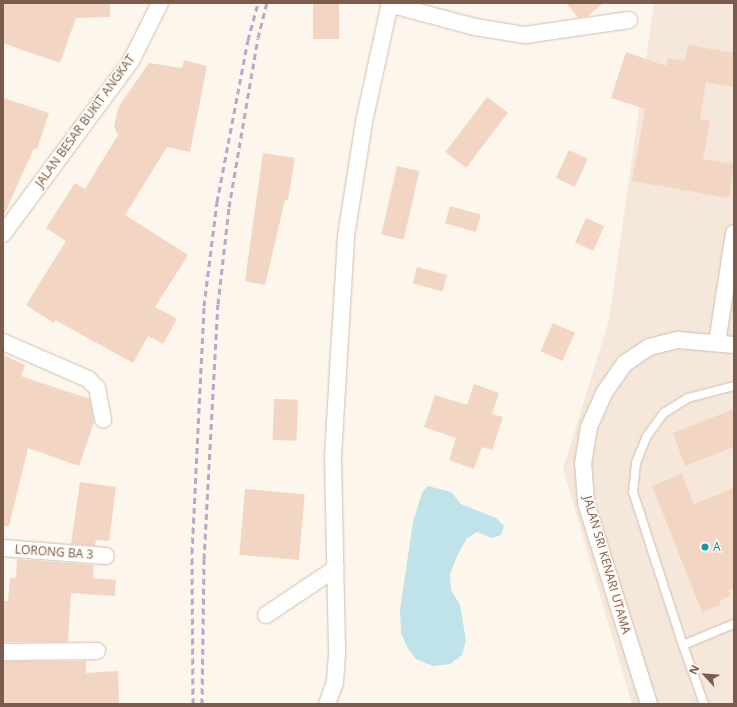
<!DOCTYPE html>
<style>
body{margin:0}
#map{position:relative;width:737px;height:707px;overflow:hidden;background:#fdf6ec;font-family:"Open Sans",sans-serif}
div>[style]{position:absolute}
.residential>*{inset:0;background:#f5e8da}
.water>*{inset:0;background:#bfe3e8}
.building>*{inset:0;background:#f3d5c3;transform-origin:0 0}
.roads{filter:drop-shadow(0 0 1px #d1beb0) drop-shadow(0 0 1px #d1beb0)}
.lane>*{height:8px;margin:-4px;padding:0 4px;transform-origin:4px;border-radius:4px;background:#fff}
.street>*{height:16px;margin:-8px;padding:0 8px;transform-origin:8px;border-radius:8px;background:#fff}
.rail>*{height:3px;margin-top:-1.5px;transform-origin:0;background:repeating-linear-gradient(90deg,#b9a8c9 0 6px,transparent 0 10px)}
.dots>*{width:11px;height:11px;translate:-50% -50%;box-sizing:border-box;border:2px solid #fffaf3;border-radius:50%}
span{translate:-50% -50%;white-space:nowrap;text-align:center;line-height:1.15;-webkit-text-stroke:3px #fffaf3;paint-order:stroke}
.street-label{font-size:12px;color:#7a5c4d}
.culture-label{font-size:12px;color:#0d838f}
.left{translate:0 -50%;text-align:left}
.frame{position:absolute;inset:0;border:4px solid #7a5c4d;pointer-events:none}
.north{position:absolute;left:685px;top:655px;width:40px;height:40px;-webkit-text-stroke:3px #fffaf3;paint-order:stroke;rotate:296deg;font-size:11px;font-weight:700;line-height:16px;text-align:center;color:#7a5c4d}
.north::after{content:'';display:block;margin:auto;width:14px;height:18px;background:#7a5c4d;clip-path:polygon(50% 0,100% 100%,50% 72%,0 100%)}
</style>
<div id="map">
<div class="residential">
<i style="clip-path:polygon(654px 3px,734px 3px,734px 704px,632px 704px,563px 469px,609px 320px)"></i>
</div>
<div class="water">
<i style="clip-path:polygon(428px 486px,451px 492px,461px 504px,496px 518px,504px 526px,501px 535px,492px 538px,477px 532px,467px 538px,456px 558px,450px 574px,451px 590px,460px 605px,466px 640px,462px 655px,450px 664px,433px 666px,416px 659px,407px 647px,401px 633px,400px 610px,413px 522px,422px 493px)"></i>
</div>
<div class="building">
<i style="clip-path:polygon(3px 3px,110px 3px,110px 17px,76px 18px,60px 63px,3px 43px)"></i>
<i style="left:313px;top:3px;width:26px;height:36px"></i>
<i style="clip-path:polygon(566px 3px,603px 3px,588px 16px,578px 18px)"></i>
<i style="clip-path:polygon(688px 45px,734px 53px,734px 87px,706px 82px,700px 119px,710px 121px,703px 159px,734px 164px,729px 198px,632px 181px,645px 109px,611px 98px,626px 52px,666px 66px,668px 58px,685px 61px)"></i>
<i style="clip-path:polygon(184px 60px,207px 66px,190px 152px,167px 147px,125px 215px,188px 255px,155px 307px,177px 319px,163px 344px,148px 336px,133px 363px,55px 320px,54px 323px,26px 305px,66px 241px,46px 228px,75px 183px,85px 189px,118px 135px,114px 126px,119px 106px,149px 63px,182px 68px)"></i>
<i style="left:487px;top:97px;width:26px;height:69px;rotate:37deg"></i>
<i style="clip-path:polygon(3px 98px,49px 113px,37px 149px,34px 148px,3px 217px)"></i>
<i style="left:569px;top:150px;width:21px;height:31px;rotate:25deg"></i>
<i style="clip-path:polygon(263px 153px,295px 158px,288px 200px,285px 200px,265px 285px,245px 281px)"></i>
<i style="left:397px;top:166px;width:23px;height:70px;rotate:13deg"></i>
<i style="left:450px;top:206px;width:32px;height:18px;rotate:16deg"></i>
<i style="left:586px;top:218px;width:20px;height:27px;rotate:24deg"></i>
<i style="left:417px;top:267px;width:31px;height:17px;rotate:15deg"></i>
<i style="left:553px;top:323px;width:24px;height:31px;rotate:24deg"></i>
<i style="clip-path:polygon(3px 355px,25px 365px,21px 376px,90px 399px,94px 422px,79px 466px,28px 448px,9px 526px,3px 526px)"></i>
<i style="clip-path:polygon(474px 384px,499px 393px,492px 414px,503px 417px,492px 450px,482px 447px,474px 469px,449px 460px,456px 438px,424px 427px,435px 395px,467px 405px)"></i>
<i style="left:274px;top:399px;width:24px;height:41px;rotate:2deg"></i>
<i style="clip-path:polygon(734px 409px,734px 447px,685px 466px,673px 433px)"></i>
<i style="clip-path:polygon(682px 474px,694px 504px,734px 488px,734px 588px,728px 590px,730px 596px,719px 601px,720px 605px,702px 612px,652px 486px)"></i>
<i style="clip-path:polygon(80px 482px,116px 487px,109px 541px,96px 540px,95px 546px,71px 544px)"></i>
<i style="left:245px;top:489px;width:60px;height:66px;rotate:5deg"></i>
<i style="clip-path:polygon(17px 559px,94px 565px,93px 578px,116px 580px,115px 596px,71px 593px,68px 642px,3px 642px,3px 601px,8px 601px,10px 578px,16px 578px)"></i>
<i style="clip-path:polygon(3px 661px,86px 661px,86px 673px,118px 671px,119px 704px,3px 704px)"></i>
</div>
<div class="roads">
<div class="lane">
<i style="left:683px;top:645px;width:161px;rotate:-108.1deg"></i>
<i style="left:633px;top:492px;width:29px;rotate:-84deg"></i>
<i style="left:636px;top:463px;width:29px;rotate:-68deg"></i>
<i style="left:647px;top:436px;width:29px;rotate:-54deg"></i>
<i style="left:664px;top:413px;width:28px;rotate:-32deg"></i>
<i style="left:688px;top:398px;width:48px;rotate:-14.6deg"></i>
<i style="left:704px;top:704px;width:63px;rotate:-109.6deg"></i>
<i style="left:683px;top:645px;width:55px;rotate:-22.4deg"></i>
</div>
<div class="street">
<i style="left:389px;top:4px;width:89px;rotate:15deg"></i>
<i style="left:475px;top:27px;width:51px;rotate:9.1deg"></i>
<i style="left:525px;top:35px;width:105px;rotate:-8.2deg"></i>
<i style="left:3px;top:234px;width:215px;rotate:-53.5deg"></i>
<i style="left:131px;top:61px;width:65px;rotate:-63.4deg"></i>
<i style="left:3px;top:342px;width:93px;rotate:23.5deg"></i>
<i style="left:88px;top:379px;width:13px;rotate:45deg"></i>
<i style="left:97px;top:388px;width:32px;rotate:79deg"></i>
<i style="left:717px;top:343px;width:111px;rotate:-81.2deg"></i>
<i style="left:3px;top:548px;width:103px;rotate:4.4deg"></i>
<i style="left:266px;top:615px;width:84px;rotate:-33.9deg"></i>
<i style="left:3px;top:652px;width:94px;rotate:-0.6deg"></i>
<i style="left:327px;top:704px;width:23px;rotate:-70deg"></i>
<i style="left:335px;top:682px;width:32px;rotate:-86deg"></i>
<i style="left:337px;top:650px;width:194px;rotate:-91.2deg"></i>
<i style="left:333px;top:456px;width:220px;rotate:-86.6deg"></i>
<i style="left:346px;top:236px;width:115px;rotate:-81deg"></i>
<i style="left:364px;top:122px;width:122px;rotate:-77.7deg"></i>
<i style="left:649px;top:704px;width:211px;rotate:-107.4deg"></i>
<i style="left:586px;top:503px;width:39px;rotate:-94deg"></i>
<i style="left:583px;top:464px;width:37px;rotate:-81deg"></i>
<i style="left:589px;top:427px;width:37px;rotate:-66deg"></i>
<i style="left:604px;top:393px;width:35px;rotate:-55deg"></i>
<i style="left:624px;top:364px;width:30px;rotate:-34deg"></i>
<i style="left:649px;top:347px;width:30px;rotate:-14deg"></i>
<i style="left:678px;top:340px;width:56px;rotate:5.1deg"></i>
</div>
</div>
<div class="rail">
<i style="left:193px;top:704px;width:151px;rotate:-90.4deg"></i>
<i style="left:192px;top:553px;width:247px;rotate:-87.2deg"></i>
<i style="left:204px;top:306px;width:105px;rotate:-82.9deg"></i>
<i style="left:217px;top:202px;width:165px;rotate:-79.2deg"></i>
<i style="left:248px;top:40px;width:38px;rotate:-75deg"></i>
<i style="left:202px;top:704px;width:145px;rotate:-89.2deg"></i>
<i style="left:204px;top:559px;width:255px;rotate:-86.9deg"></i>
<i style="left:218px;top:304px;width:98px;rotate:-83.5deg"></i>
<i style="left:229px;top:207px;width:171px;rotate:-80.3deg"></i>
<i style="left:258px;top:38px;width:36px;rotate:-76deg"></i>
</div>
<div class="dots">
<i style="left:705px;top:547px;background:#0f9aa8"></i>
</div>
<div class="street-label">
<span style="left:85px;top:121px;rotate:-54deg">JALAN BESAR BUKIT ANGKAT</span>
<span style="left:54px;top:552px;rotate:4deg">LORONG BA 3</span>
<span style="left:607px;top:565px;rotate:74deg">JALAN SRI KENARI UTAMA</span>
</div>
<div class="culture-label">
<span class="left" style="left:713px;top:547px">A</span>
</div>
<div class="frame"></div>
<div class="north">N</div>
</div>
